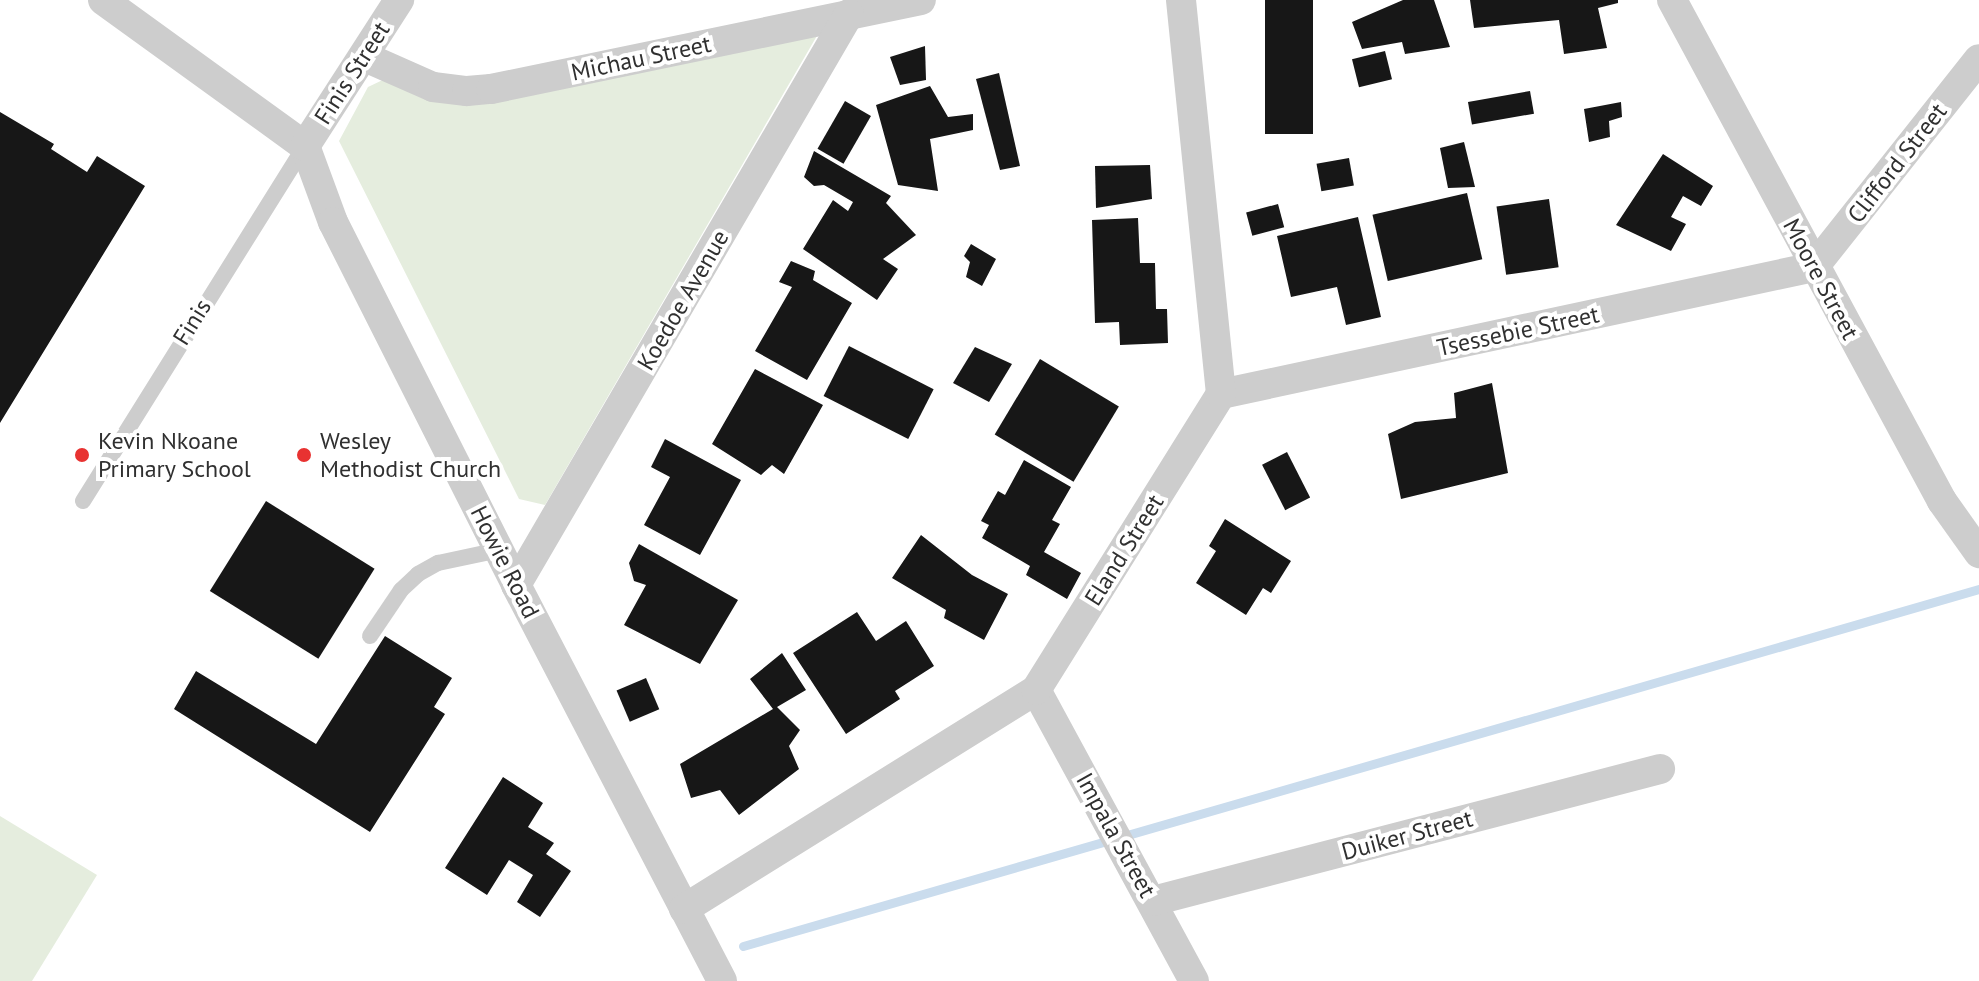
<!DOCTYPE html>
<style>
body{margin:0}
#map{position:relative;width:1979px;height:981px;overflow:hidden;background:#fff;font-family:"PT Sans",sans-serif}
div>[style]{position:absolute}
.green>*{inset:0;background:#e5edde}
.stream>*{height:9px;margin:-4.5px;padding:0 4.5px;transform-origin:4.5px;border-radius:4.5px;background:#cadced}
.building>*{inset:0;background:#171717;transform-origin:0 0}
.service>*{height:16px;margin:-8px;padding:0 8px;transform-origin:8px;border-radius:8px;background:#cdcdcd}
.minor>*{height:30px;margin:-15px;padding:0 15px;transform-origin:15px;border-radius:15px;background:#cdcdcd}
.dots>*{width:22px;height:22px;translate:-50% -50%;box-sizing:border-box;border:4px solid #fff;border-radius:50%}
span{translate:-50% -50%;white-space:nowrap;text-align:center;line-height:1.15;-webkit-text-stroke:8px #fff;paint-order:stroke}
.street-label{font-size:24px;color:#303030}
.poi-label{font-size:24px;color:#303030}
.left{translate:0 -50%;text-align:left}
</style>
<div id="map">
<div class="green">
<i style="clip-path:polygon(818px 34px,545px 505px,519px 499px,339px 141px,368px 87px,389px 77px,421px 94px)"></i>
<i style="clip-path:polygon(0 816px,97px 875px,32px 981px,0 981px)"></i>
</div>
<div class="stream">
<i style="left:743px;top:946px;width:1287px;rotate:-16.11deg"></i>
</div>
<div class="building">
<i style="left:1265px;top:0;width:48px;height:134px"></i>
<i style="clip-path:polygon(1403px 0,1434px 0,1450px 47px,1405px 54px,1402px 42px,1362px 49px,1352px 22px)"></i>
<i style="clip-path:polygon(1470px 0,1618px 0,1618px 3px,1598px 8px,1607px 48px,1564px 54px,1559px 20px,1474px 28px)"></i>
<i style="clip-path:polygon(925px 46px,926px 80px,900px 85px,890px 57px)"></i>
<i style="left:1385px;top:51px;width:29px;height:34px;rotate:76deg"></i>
<i style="clip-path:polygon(999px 73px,1020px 166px,1000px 170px,976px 79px)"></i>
<i style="clip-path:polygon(930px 86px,948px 117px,973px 114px,973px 130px,930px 139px,938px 191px,898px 185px,876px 105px)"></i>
<i style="left:1530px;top:91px;width:23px;height:63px;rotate:80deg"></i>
<i style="left:845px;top:101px;width:30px;height:55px;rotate:30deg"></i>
<i style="clip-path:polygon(1621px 102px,1622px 117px,1609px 121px,1610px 137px,1589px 142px,1584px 109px)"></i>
<i style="clip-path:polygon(0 112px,54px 144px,51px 149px,87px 172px,97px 156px,145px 186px,0 423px)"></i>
<i style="clip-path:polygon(1464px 142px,1475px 187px,1448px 188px,1440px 148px)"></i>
<i style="clip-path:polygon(814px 151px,891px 196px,886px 203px,916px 235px,883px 259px,898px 269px,877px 300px,803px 249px,833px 200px,848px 211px,853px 202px,824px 185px,814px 186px,804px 177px)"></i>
<i style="clip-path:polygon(1663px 154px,1713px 186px,1701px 206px,1683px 196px,1671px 217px,1686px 224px,1671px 251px,1616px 225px)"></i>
<i style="left:1349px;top:158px;width:28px;height:33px;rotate:80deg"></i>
<i style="clip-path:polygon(1150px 165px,1152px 199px,1096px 208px,1095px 166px)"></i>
<i style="left:1467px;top:193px;width:68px;height:97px;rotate:77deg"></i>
<i style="left:1549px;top:199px;width:69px;height:53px;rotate:82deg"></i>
<i style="left:1278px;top:204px;width:24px;height:33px;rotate:75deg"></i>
<i style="clip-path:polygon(1358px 217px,1381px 317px,1346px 325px,1337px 287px,1291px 297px,1277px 236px)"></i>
<i style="clip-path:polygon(1138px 218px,1140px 263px,1155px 263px,1156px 309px,1167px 309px,1168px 343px,1120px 345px,1119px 322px,1095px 323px,1092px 220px)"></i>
<i style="clip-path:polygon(971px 244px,996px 259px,982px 286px,966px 277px,970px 262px,964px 256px)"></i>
<i style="clip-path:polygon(791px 261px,815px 271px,813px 280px,852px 303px,807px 380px,755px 351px,792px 287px,779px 282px)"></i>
<i style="left:849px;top:346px;width:95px;height:56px;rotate:27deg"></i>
<i style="clip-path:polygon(975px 347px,1012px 364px,989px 402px,953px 383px)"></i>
<i style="left:1040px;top:359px;width:92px;height:88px;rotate:31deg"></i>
<i style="clip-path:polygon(755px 369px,823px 405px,784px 474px,772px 465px,761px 475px,712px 444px)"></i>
<i style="clip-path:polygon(1492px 383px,1508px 473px,1401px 499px,1388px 434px,1415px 422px,1456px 418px,1454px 393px)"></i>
<i style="clip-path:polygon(665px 439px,741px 480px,700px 555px,644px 525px,670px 477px,651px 467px)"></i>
<i style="left:1287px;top:452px;width:51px;height:28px;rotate:63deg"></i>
<i style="clip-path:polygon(1024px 460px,1071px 487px,1052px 520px,1060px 524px,1044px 552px,1081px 573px,1067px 599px,1026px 575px,1030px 566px,982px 538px,989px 525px,981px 521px,998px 491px,1005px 495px)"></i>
<i style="left:266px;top:501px;width:128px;height:106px;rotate:32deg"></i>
<i style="clip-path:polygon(1225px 519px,1291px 561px,1271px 593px,1263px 588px,1246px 615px,1196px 583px,1216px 551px,1209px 546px)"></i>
<i style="clip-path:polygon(921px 535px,972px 575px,1008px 594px,984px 640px,944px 618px,946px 610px,892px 578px)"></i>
<i style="clip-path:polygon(639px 544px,738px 600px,700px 664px,624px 625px,646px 585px,634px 581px,629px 563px)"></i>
<i style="clip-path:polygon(857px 612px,876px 641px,906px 621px,934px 666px,895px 691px,900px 699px,846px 734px,793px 653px)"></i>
<i style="clip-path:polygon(385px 636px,452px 678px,434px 707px,445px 714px,370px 832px,174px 709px,196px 671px,316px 744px)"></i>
<i style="clip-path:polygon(782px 653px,806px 690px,777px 707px,800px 730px,789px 746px,799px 769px,739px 815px,720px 790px,691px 798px,680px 764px,773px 709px,750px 679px)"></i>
<i style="left:646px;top:678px;width:34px;height:32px;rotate:67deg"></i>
<i style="clip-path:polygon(503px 777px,543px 803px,528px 827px,554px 843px,546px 854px,571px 871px,540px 917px,517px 902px,533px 875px,509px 860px,487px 895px,445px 868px)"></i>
</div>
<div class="service">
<i style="left:83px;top:501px;width:419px;rotate:-58deg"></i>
<i style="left:370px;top:636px;width:55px;rotate:-56deg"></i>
<i style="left:401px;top:590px;width:23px;rotate:-43deg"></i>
<i style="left:418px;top:574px;width:23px;rotate:-29deg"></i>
<i style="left:438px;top:563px;width:62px;rotate:-12deg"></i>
</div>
<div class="minor">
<i style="left:103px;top:0;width:249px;rotate:35.9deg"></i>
<i style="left:305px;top:146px;width:81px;rotate:69.8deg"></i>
<i style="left:333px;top:222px;width:407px;rotate:63.2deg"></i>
<i style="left:516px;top:585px;width:446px;rotate:62.5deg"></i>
<i style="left:1672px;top:0;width:569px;rotate:61.68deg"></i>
<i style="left:1942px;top:501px;width:64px;rotate:54.6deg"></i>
<i style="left:365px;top:57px;width:74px;rotate:23.8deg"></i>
<i style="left:433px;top:87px;width:34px;rotate:7deg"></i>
<i style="left:467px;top:91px;width:24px;rotate:-5deg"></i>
<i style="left:491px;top:89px;width:439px;rotate:-11.7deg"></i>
<i style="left:305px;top:146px;width:174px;rotate:-57.2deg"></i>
<i style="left:1221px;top:394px;width:606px;rotate:-12.09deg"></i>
<i style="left:1814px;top:267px;width:265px;rotate:-51.6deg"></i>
<i style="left:516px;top:585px;width:661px;rotate:-59.75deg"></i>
<i style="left:1036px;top:690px;width:331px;rotate:61.5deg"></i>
<i style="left:1153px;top:901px;width:524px;rotate:-14.59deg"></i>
<i style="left:684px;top:909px;width:415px;rotate:-31.9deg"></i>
<i style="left:1036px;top:690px;width:349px;rotate:-58deg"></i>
<i style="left:1221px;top:394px;width:396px;rotate:-95.8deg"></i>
</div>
<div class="dots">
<i style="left:82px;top:455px;background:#e83231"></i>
<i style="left:304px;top:455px;background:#e83231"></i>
</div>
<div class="street-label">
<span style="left:641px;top:58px;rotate:-12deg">Michau Street</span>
<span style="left:352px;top:73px;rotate:-57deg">Finis Street</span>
<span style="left:1897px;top:163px;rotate:-52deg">Clifford Street</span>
<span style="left:1821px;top:279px;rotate:62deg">Moore Street</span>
<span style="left:683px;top:300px;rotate:-60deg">Koedoe Avenue</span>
<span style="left:192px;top:322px;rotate:-58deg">Finis</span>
<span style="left:1518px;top:331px;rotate:-12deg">Tsessebie Street</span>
<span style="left:1124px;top:550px;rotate:-58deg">Eland Street</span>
<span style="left:505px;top:562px;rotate:63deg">Howie Road</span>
<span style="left:1116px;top:835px;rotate:61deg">Impala Street</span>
<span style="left:1407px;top:835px;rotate:-15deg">Duiker Street</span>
</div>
<div class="poi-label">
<span class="left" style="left:98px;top:455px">Kevin Nkoane<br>Primary School</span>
<span class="left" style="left:320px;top:455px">Wesley<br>Methodist Church</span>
</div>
</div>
